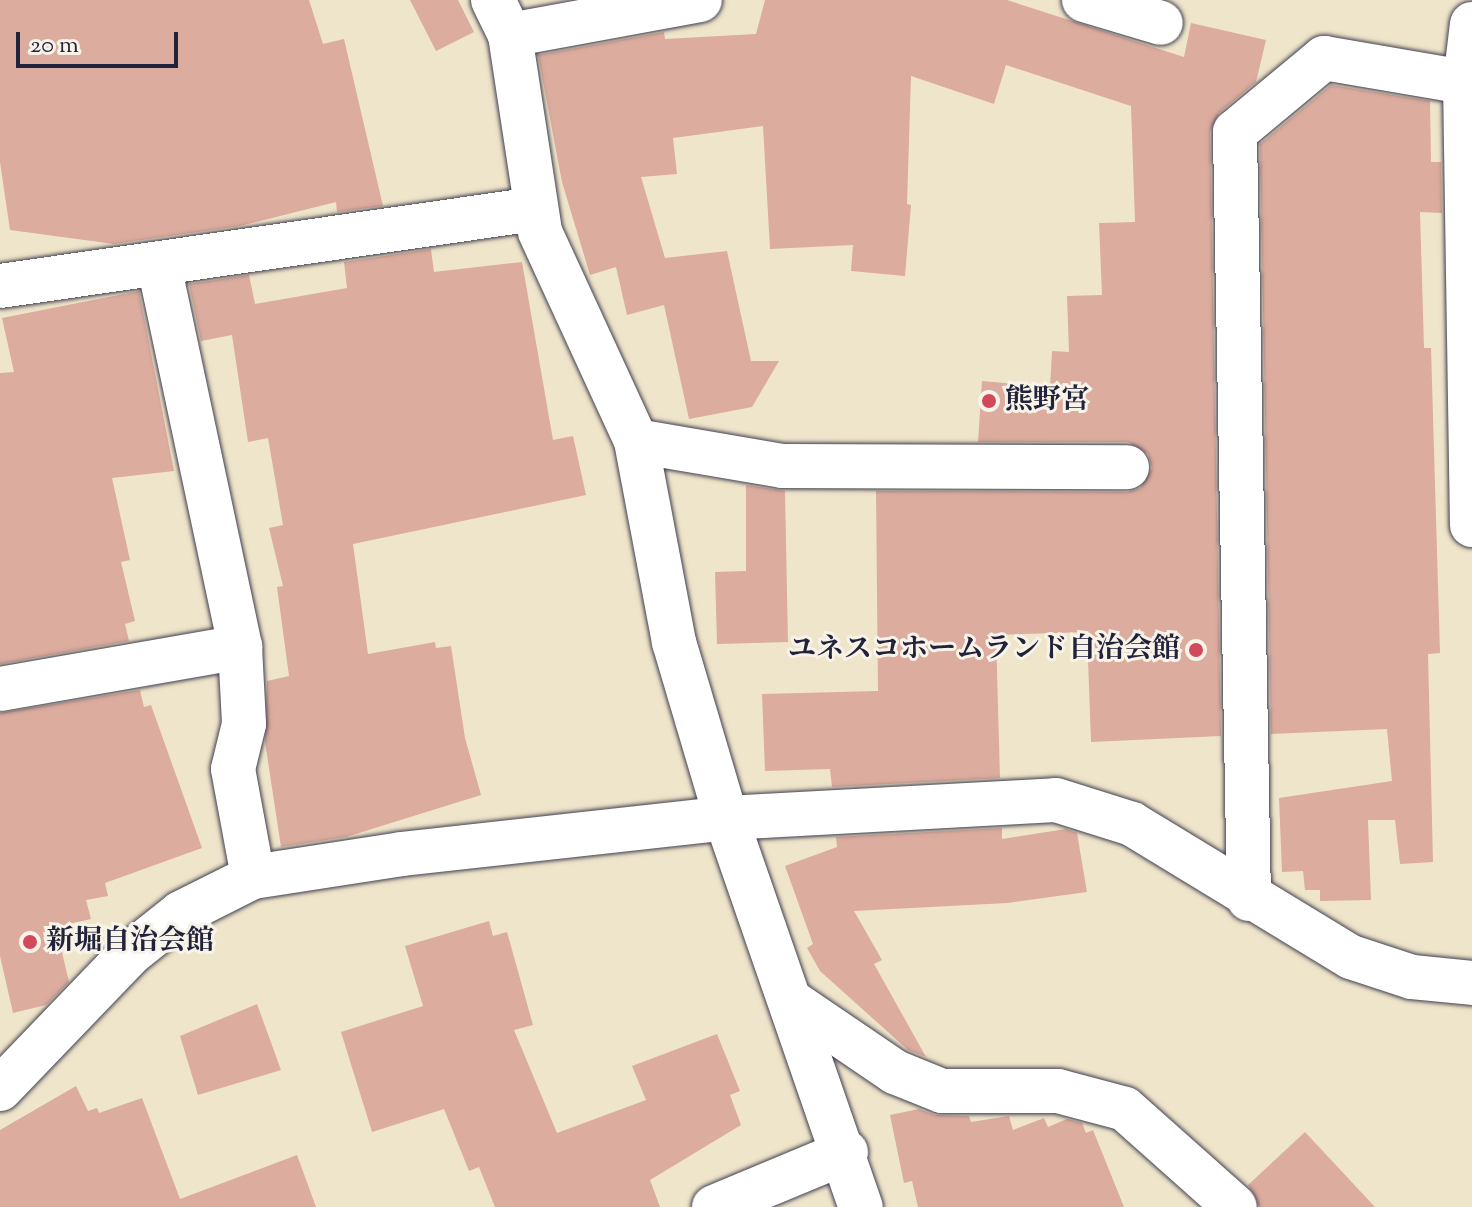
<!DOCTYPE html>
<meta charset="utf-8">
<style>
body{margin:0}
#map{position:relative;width:1472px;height:1207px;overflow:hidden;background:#efe5ca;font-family:"Sorts Mill Goudy","Noto Serif JP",serif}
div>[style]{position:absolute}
.building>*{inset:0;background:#dcac9e}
.roads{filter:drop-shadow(0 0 2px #413f50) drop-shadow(0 0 2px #413f50)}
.minor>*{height:44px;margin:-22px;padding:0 22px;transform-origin:22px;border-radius:22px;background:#fff}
.dots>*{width:22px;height:22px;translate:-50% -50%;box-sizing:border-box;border:4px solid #f7f3e8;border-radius:50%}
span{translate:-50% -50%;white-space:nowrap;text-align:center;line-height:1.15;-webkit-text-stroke:6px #f7f3e8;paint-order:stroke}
.poi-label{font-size:28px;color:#22223b;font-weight:700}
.left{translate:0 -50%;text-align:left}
.right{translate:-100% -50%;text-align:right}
.scale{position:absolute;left:16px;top:32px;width:162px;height:36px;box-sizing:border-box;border:4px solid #22223b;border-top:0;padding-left:10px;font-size:24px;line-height:28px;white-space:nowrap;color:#22223b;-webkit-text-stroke:6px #f7f3e8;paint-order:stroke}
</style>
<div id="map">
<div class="building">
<i style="clip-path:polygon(0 0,309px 0,323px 44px,344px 39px,383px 206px,337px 212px,336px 202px,240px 226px,114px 244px,10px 230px,0 162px)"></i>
<i style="clip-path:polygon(410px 0,458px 0,474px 32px,436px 51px)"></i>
<i style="clip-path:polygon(765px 0,1007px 0,1184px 57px,1191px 23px,1266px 40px,1256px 82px,1219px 113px,1210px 132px,1221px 736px,1091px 742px,1087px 632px,996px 635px,1000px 778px,832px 787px,830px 769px,765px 771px,762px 694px,878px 691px,876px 491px,1127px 492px,1140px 488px,1152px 468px,1148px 454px,1128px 442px,978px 442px,982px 381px,1050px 387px,1052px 351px,1069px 352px,1067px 296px,1102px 295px,1099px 223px,1135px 222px,1131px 106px,1006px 65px,994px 104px,911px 76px,907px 204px,911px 205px,905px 276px,851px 271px,853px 245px,770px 249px,763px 126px,673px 138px,677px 174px,641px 177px,665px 258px,727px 251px,751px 361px,779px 361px,752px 407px,689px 419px,664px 305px,627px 315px,616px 267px,590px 275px,562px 182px,538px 55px,664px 32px,665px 39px,756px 34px)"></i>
<i style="clip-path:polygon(1331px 85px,1430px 101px,1431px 162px,1441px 162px,1442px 213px,1420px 212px,1424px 348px,1431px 348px,1440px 653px,1428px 654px,1433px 862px,1400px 864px,1395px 820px,1368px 820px,1371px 900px,1320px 901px,1320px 890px,1305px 890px,1303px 871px,1282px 872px,1279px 798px,1392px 781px,1387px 729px,1271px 734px,1260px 144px)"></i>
<i style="clip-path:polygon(431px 249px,434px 272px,522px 262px,553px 440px,573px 436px,586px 495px,353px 544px,368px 654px,435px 642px,436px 648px,451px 646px,465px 738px,481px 795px,346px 837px,281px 847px,265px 742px,267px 681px,289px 676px,277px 587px,283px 586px,269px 528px,283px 525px,268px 438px,248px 442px,232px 335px,201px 341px,189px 284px,249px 275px,255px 304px,347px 288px,344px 262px)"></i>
<i style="clip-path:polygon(139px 291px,174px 471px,112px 478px,130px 560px,121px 562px,135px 621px,125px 624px,129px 641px,0 664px,0 373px,14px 372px,2px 318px)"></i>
<i style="clip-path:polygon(746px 485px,785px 491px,788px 642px,717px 644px,715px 572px,746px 571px)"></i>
<i style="clip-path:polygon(140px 690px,144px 707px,151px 705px,202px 848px,105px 883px,108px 896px,86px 900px,91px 919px,56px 927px,69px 982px,46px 1005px,13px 1013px,0 956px,0 713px)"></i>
<i style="clip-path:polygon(1002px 828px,1002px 839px,1066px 829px,1077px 833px,1087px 892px,1007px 903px,854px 911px,882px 960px,874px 964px,926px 1057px,908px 1050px,820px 971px,807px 948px,813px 944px,785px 866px,837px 847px,836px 837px)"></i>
<i style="clip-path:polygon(489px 921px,493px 936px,507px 932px,533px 1025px,514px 1030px,557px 1133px,646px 1100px,632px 1066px,717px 1034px,740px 1091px,730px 1095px,741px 1125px,650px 1180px,660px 1207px,495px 1207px,479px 1167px,469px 1171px,444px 1109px,372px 1132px,341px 1032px,423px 1006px,405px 946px)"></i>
<i style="clip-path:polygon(257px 1004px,281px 1070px,198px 1095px,180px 1036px)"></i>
<i style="clip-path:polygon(76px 1086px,88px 1111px,97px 1108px,99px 1113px,142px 1098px,180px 1199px,297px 1155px,316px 1207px,0 1207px,0 1130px)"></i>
<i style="clip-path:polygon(919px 1109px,935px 1115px,969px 1116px,971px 1122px,1009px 1116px,1013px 1130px,1044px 1118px,1048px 1127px,1067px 1119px,1082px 1123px,1086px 1133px,1093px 1130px,1124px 1207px,918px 1207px,912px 1181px,904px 1183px,890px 1115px)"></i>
<i style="clip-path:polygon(1305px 1132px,1375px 1207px,1259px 1207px,1248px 1185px)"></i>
</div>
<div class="roads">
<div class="minor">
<i style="left:493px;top:0;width:39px;rotate:64deg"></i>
<i style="left:510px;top:35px;width:199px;rotate:81.3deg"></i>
<i style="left:540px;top:232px;width:230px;rotate:65.3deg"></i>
<i style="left:636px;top:441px;width:205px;rotate:79.3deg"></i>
<i style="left:674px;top:642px;width:184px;rotate:73.5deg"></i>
<i style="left:726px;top:818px;width:412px;rotate:70.9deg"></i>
<i style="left:1084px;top:0;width:80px;rotate:16.6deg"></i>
<i style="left:1472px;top:24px;width:58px;rotate:96.9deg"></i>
<i style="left:1465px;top:82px;width:443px;rotate:89.1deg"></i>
<i style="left:510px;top:35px;width:193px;rotate:-10.4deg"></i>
<i style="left:159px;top:265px;width:390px;rotate:78deg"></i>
<i style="left:240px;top:647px;width:77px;rotate:87deg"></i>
<i style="left:244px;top:724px;width:46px;rotate:103.7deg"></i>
<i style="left:233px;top:769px;width:110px;rotate:79.5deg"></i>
<i style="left:0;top:286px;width:541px;rotate:-8.19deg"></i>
<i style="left:636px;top:441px;width:148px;rotate:9.7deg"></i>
<i style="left:782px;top:466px;width:345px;rotate:0.2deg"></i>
<i style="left:0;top:689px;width:244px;rotate:-9.9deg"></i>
<i style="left:1249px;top:899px;width:767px;rotate:-91.05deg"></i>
<i style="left:1235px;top:132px;width:116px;rotate:-39.7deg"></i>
<i style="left:1324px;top:58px;width:143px;rotate:9.7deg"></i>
<i style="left:792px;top:1002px;width:125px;rotate:34.2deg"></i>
<i style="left:895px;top:1072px;width:51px;rotate:22deg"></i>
<i style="left:942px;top:1091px;width:116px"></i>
<i style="left:1058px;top:1091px;width:69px;rotate:15deg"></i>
<i style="left:1125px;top:1109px;width:147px;rotate:41.7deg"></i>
<i style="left:0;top:1089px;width:190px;rotate:-46.1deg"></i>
<i style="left:132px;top:952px;width:63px;rotate:-38.5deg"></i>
<i style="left:181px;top:913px;width:80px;rotate:-26.6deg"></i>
<i style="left:253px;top:877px;width:151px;rotate:-8.8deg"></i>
<i style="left:402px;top:854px;width:326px;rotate:-6.3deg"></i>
<i style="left:726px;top:818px;width:330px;rotate:-3.1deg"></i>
<i style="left:1056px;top:800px;width:80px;rotate:17.5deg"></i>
<i style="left:1132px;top:824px;width:256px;rotate:31.3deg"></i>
<i style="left:1351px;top:957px;width:64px;rotate:18.2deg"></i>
<i style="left:1412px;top:977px;width:60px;rotate:5.7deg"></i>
<i style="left:714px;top:1207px;width:143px;rotate:-22.6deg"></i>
</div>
</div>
<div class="dots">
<i style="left:989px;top:401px;background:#d1495b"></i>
<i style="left:1196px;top:650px;background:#d1495b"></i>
<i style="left:30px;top:942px;background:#d1495b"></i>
</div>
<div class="poi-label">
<span class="left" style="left:1005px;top:401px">熊野宮</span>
<span class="right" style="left:1180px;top:650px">ユネスコホームランド自治会館</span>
<span class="left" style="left:46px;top:942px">新堀自治会館</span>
</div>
<div class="scale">20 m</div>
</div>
